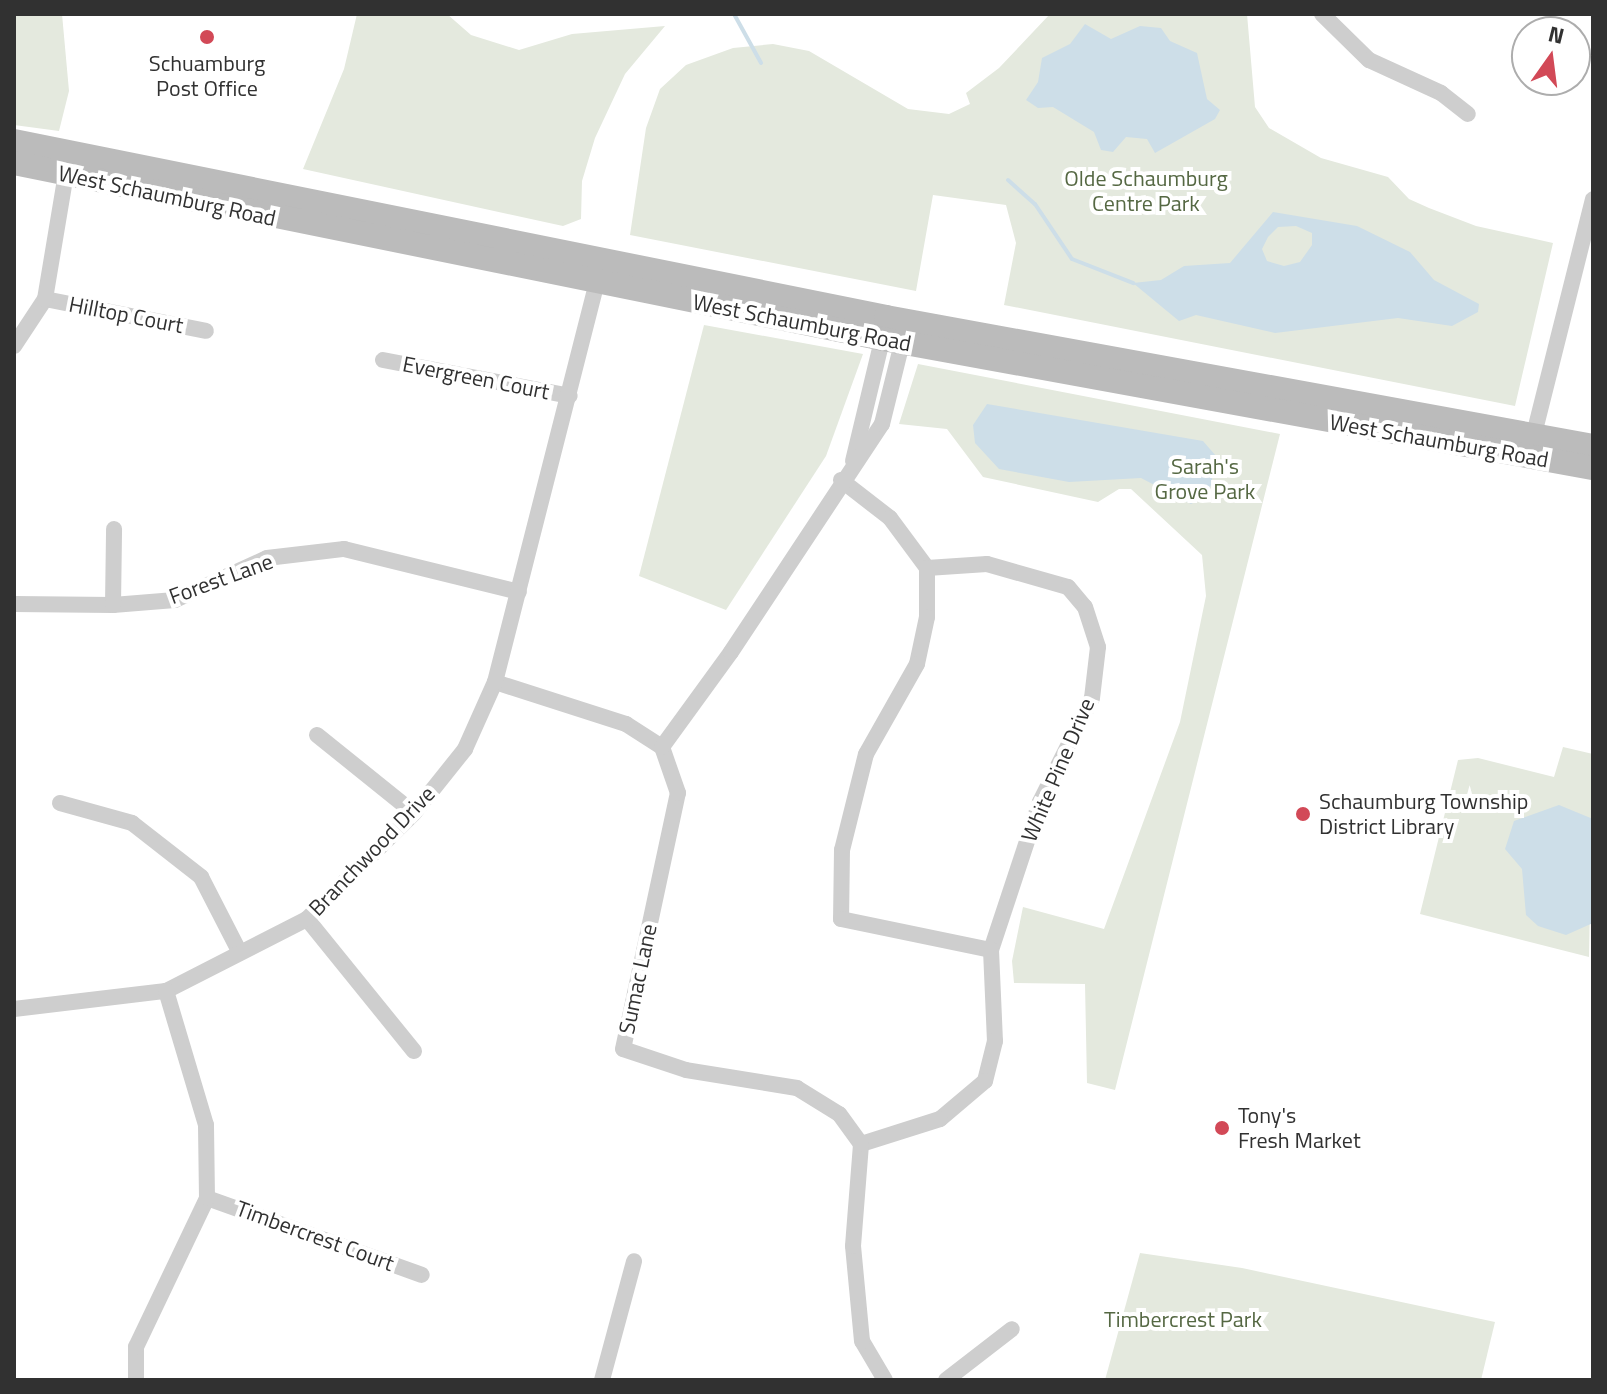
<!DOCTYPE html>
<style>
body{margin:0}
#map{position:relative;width:1607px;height:1394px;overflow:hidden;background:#fff;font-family:"Titillium Web",sans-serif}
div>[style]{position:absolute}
.green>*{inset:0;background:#e4e9de}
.water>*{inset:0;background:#cddee8}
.stream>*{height:4px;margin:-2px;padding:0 2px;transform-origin:2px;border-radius:2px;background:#cddee8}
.street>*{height:16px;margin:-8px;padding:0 8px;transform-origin:8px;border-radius:8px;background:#cecece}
.secondary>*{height:24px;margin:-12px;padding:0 12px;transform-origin:12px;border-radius:12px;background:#bbb}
.dots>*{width:22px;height:22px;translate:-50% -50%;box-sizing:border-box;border:4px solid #fff;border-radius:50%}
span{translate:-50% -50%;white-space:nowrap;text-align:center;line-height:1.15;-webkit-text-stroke:8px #fff;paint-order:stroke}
.poi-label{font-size:22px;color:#313131}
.left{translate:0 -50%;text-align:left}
.park-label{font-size:22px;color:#556843}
.street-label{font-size:22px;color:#313131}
.frame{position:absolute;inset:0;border:16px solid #313131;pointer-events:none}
.north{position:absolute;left:1511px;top:16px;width:80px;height:80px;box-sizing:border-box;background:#fff;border:2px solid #adadad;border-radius:50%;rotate:14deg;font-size:22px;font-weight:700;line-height:32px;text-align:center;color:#313131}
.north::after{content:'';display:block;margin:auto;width:28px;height:36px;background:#d24957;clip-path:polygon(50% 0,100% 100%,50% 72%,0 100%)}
</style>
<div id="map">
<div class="green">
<i style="clip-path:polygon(14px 14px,62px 14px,69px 91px,59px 131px,14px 125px)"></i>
<i style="clip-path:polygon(357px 14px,447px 14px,471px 35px,519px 50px,572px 34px,665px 26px,625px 74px,595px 138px,582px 181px,581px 219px,563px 226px,303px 169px,344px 69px)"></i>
<i style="clip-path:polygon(1050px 14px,1247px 14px,1255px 107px,1269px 128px,1321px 158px,1388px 177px,1409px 199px,1429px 208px,1476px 226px,1553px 243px,1515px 406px,1004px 305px,1016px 243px,1006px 205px,933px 195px,916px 291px,630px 235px,646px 128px,660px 89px,686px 65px,733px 48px,773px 44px,809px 51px,908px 109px,949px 114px,970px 104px,966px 93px,999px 68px)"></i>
<i style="clip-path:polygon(704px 325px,863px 354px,826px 456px,726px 610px,639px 576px)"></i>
<i style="clip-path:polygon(918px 364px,1280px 434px,1115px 1090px,1087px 1083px,1085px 984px,1014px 983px,1012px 961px,1023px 907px,1104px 929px,1180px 722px,1206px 596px,1202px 555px,1131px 489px,1119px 489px,1098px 502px,983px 477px,947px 429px,899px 424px)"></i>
<i style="clip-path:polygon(1563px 747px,1593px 754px,1589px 957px,1420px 914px,1458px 760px,1478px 758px,1554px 777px)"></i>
<i style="clip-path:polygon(1140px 1253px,1242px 1268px,1495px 1322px,1481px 1380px,1105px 1380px)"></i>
</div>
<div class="water">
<i style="clip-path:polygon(1085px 24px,1111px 39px,1140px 26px,1161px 28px,1170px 41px,1197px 53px,1207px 99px,1220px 110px,1215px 119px,1155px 153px,1147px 139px,1126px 137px,1113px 152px,1101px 150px,1094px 132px,1053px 107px,1038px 108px,1026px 100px,1038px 82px,1042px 58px,1070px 44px)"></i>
<i style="clip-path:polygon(evenodd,1273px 212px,1357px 226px,1410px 252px,1434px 280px,1479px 304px,1478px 312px,1452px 326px,1398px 318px,1275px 333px,1196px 315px,1179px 321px,1133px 283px,1161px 280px,1184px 266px,1230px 263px,1273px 212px,1296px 226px,1312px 233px,1312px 245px,1300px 262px,1284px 266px,1267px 261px,1262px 249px,1268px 237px,1278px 227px,1296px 226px)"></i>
<i style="clip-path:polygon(987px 404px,1203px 441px,1216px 456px,1211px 485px,1205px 497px,1191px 504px,1141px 478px,1069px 482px,999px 469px,975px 443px,973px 425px)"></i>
<i style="clip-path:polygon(1559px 805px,1593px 819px,1593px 923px,1566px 935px,1538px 926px,1526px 915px,1522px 869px,1505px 849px,1514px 821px)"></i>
</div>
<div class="stream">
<i style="left:734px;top:14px;width:56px;rotate:61.1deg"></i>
<i style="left:1008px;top:180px;width:36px;rotate:42deg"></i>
<i style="left:1035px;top:204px;width:66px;rotate:56.1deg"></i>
<i style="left:1072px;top:259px;width:66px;rotate:21.5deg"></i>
</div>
<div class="street">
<i style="left:1322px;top:14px;width:66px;rotate:44.4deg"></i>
<i style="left:1369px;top:60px;width:79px;rotate:24.6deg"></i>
<i style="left:1441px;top:93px;width:34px;rotate:38deg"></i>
<i style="left:45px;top:299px;width:164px;rotate:11.2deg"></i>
<i style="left:14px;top:346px;width:56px;rotate:-56.6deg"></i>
<i style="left:45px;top:299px;width:134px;rotate:-80.5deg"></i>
<i style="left:383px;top:360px;width:190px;rotate:10.9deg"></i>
<i style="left:1534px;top:434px;width:242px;rotate:-75.9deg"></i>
<i style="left:853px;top:461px;width:133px;rotate:-76.5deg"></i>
<i style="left:841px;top:480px;width:62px;rotate:37.8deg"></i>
<i style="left:890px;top:518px;width:62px;rotate:53.5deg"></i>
<i style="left:927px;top:568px;width:60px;rotate:-3.8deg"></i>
<i style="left:987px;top:564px;width:84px;rotate:15.9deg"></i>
<i style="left:1068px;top:587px;width:26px;rotate:50deg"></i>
<i style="left:1085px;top:607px;width:42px;rotate:72deg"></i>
<i style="left:1098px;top:647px;width:51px;rotate:96.7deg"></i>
<i style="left:1092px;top:698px;width:116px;rotate:116.6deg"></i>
<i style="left:1040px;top:802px;width:156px;rotate:108.3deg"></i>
<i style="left:991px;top:950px;width:91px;rotate:87.5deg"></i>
<i style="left:995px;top:1041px;width:41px;rotate:104deg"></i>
<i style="left:985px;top:1081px;width:59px;rotate:139.8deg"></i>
<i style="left:940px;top:1119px;width:83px;rotate:162.4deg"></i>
<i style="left:927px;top:568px;width:49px;rotate:90deg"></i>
<i style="left:927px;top:617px;width:48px;rotate:102deg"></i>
<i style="left:917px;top:664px;width:103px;rotate:119.5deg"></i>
<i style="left:866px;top:754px;width:99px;rotate:104deg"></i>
<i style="left:842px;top:850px;width:69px;rotate:90.8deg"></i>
<i style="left:841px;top:919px;width:153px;rotate:11.7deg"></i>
<i style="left:14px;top:604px;width:99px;rotate:0.6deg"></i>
<i style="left:113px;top:605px;width:62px;rotate:-4.6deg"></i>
<i style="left:175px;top:600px;width:101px;rotate:-24.5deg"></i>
<i style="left:267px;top:558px;width:78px;rotate:-6.7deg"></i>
<i style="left:344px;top:549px;width:180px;rotate:13.8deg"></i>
<i style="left:113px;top:605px;width:76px;rotate:-89.2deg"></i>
<i style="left:495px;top:682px;width:138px;rotate:17.8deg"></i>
<i style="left:626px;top:724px;width:43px;rotate:32.6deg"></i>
<i style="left:317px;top:735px;width:124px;rotate:38.8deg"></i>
<i style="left:60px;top:803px;width:75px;rotate:15.5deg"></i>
<i style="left:132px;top:823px;width:88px;rotate:38deg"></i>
<i style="left:201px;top:877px;width:85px;rotate:62.8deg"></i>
<i style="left:307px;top:919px;width:170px;rotate:51deg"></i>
<i style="left:14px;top:1009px;width:153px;rotate:-6.8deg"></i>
<i style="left:166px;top:991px;width:158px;rotate:-27.1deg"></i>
<i style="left:307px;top:919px;width:151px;rotate:-44.7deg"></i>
<i style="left:414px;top:813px;width:82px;rotate:-51.4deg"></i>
<i style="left:465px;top:749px;width:73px;rotate:-65.9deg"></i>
<i style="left:495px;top:682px;width:421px;rotate:-75.7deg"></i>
<i style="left:207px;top:1198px;width:228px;rotate:19.7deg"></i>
<i style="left:136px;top:1380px;width:33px;rotate:-90deg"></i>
<i style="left:136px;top:1347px;width:165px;rotate:-64.5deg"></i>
<i style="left:207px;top:1198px;width:73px;rotate:-90.8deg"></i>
<i style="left:206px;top:1125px;width:140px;rotate:-106.6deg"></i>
<i style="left:602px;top:1380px;width:123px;rotate:-74.9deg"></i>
<i style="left:885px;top:1380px;width:45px;rotate:-120.5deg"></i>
<i style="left:862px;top:1341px;width:95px;rotate:-95.4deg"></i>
<i style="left:853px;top:1246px;width:102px;rotate:-85.5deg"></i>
<i style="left:861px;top:1144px;width:37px;rotate:-126deg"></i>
<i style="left:839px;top:1114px;width:49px;rotate:-148.2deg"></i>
<i style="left:797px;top:1088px;width:112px;rotate:-170.8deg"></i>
<i style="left:686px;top:1070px;width:66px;rotate:-161.6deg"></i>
<i style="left:623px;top:1049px;width:262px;rotate:-77.9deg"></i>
<i style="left:678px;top:793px;width:49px;rotate:-109.2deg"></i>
<i style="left:662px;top:747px;width:117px;rotate:-54deg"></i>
<i style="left:731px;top:652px;width:273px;rotate:-56.5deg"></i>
<i style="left:882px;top:424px;width:92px;rotate:-76.1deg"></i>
<i style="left:946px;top:1380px;width:83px;rotate:-37.7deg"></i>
</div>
<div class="secondary">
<i style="left:14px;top:141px;width:890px;rotate:11.41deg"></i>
<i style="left:886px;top:317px;width:719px;rotate:10.34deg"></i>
<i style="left:14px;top:163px;width:887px;rotate:11.45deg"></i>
<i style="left:883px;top:339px;width:722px;rotate:10.3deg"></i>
</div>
<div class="dots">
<i style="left:207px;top:37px;background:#d24957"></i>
<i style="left:1303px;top:814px;background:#d24957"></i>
<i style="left:1222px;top:1128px;background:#d24957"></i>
</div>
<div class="poi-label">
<span style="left:207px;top:76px">Schuamburg<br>Post Office</span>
<span class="left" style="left:1319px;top:814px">Schaumburg Township<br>District Library</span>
<span class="left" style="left:1238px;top:1128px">Tony's<br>Fresh Market</span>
</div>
<div class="park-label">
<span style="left:1146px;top:191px">Olde Schaumburg<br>Centre Park</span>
<span style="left:1205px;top:479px">Sarah's<br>Grove Park</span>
<span style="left:1183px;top:1320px">Timbercrest Park</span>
</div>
<div class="street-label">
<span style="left:167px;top:196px;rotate:12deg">West Schaumburg Road</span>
<span style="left:126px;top:315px;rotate:11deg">Hilltop Court</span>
<span style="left:802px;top:323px;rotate:11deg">West Schaumburg Road</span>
<span style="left:476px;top:378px;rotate:11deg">Evergreen Court</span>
<span style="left:1439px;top:441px;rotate:10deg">West Schaumburg Road</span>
<span style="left:221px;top:579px;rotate:-20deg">Forest Lane</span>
<span style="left:1058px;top:770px;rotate:-67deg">White Pine Drive</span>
<span style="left:372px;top:851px;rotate:-46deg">Branchwood Drive</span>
<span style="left:638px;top:979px;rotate:-78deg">Sumac Lane</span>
<span style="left:315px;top:1236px;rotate:20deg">Timbercrest Court</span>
</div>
<div class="frame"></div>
<div class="north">N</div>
</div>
